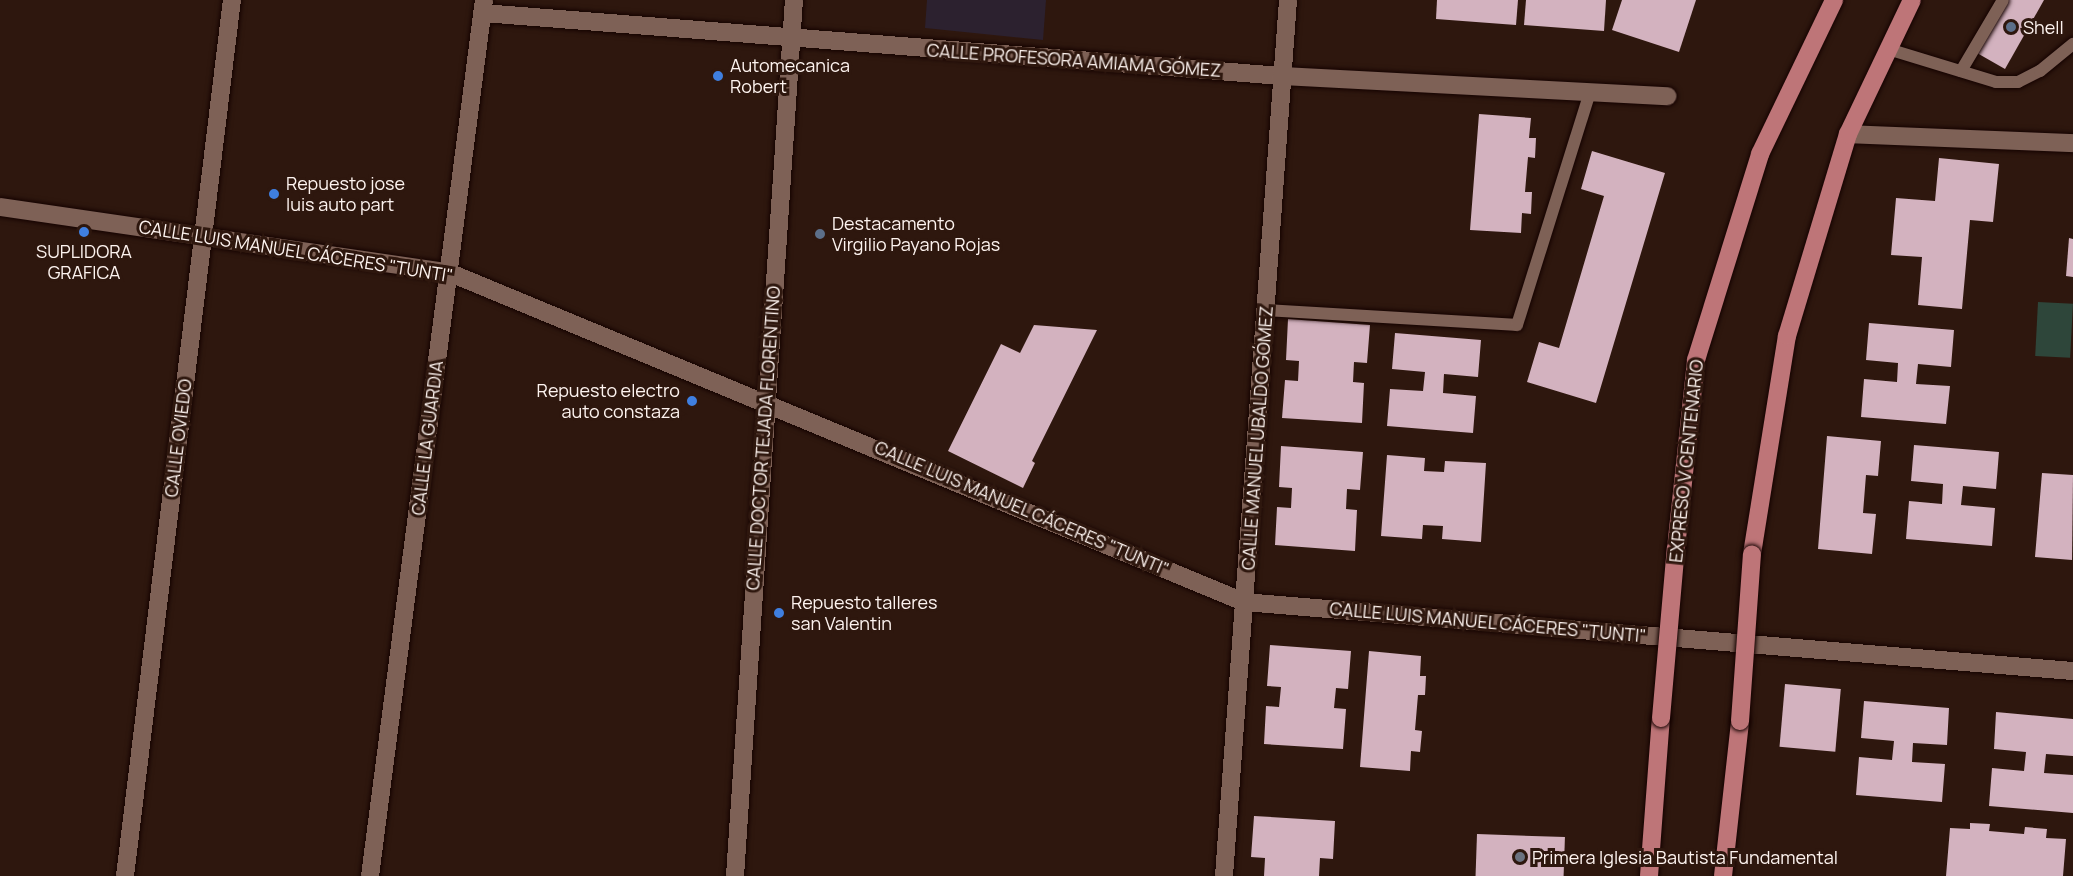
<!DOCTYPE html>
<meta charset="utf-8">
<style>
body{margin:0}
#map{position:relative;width:2073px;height:876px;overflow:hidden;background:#2e170e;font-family:Manrope,sans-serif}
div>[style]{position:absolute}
.education>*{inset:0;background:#2c212f}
.green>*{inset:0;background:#2e463a;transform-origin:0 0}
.building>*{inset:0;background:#d3b2bf;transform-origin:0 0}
.roads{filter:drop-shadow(0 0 2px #150300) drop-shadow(0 0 2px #150300)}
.service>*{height:12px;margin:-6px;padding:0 6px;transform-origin:6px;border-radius:6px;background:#7e6156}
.minor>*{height:18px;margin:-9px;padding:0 9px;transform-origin:9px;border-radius:9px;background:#7e6156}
.primary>*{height:18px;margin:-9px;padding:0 9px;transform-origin:9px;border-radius:9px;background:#be7578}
.bridges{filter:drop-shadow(0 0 2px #150300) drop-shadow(0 0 2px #150300)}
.primary-bridge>*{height:18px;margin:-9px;padding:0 9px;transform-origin:9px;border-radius:9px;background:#be7578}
.dots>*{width:16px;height:16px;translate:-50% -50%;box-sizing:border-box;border:3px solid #2e170e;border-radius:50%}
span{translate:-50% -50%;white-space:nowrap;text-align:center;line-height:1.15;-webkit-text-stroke:6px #2e170e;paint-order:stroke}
.poi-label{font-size:18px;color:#fdf3ef}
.left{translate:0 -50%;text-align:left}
.right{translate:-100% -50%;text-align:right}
.street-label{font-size:18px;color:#fdf3ef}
</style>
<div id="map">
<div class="education">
<i style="clip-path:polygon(927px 0,1046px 0,1043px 40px,925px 28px)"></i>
</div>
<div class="green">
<i style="left:2038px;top:302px;width:35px;height:54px;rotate:3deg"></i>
</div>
<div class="building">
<i style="clip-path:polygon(1437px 0,1518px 0,1516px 25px,1436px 19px)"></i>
<i style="clip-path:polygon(1526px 0,1606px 0,1604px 31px,1524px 25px)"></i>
<i style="clip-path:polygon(1622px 0,1696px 0,1679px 52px,1612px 30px)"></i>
<i style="clip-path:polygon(2007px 0,2044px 0,2005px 69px,1977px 53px)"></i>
<i style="clip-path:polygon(1479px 114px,1531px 118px,1529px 138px,1536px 138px,1535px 158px,1528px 157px,1525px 192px,1532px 192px,1531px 214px,1522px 213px,1521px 233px,1470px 230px)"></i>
<i style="clip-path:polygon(1592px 151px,1665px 173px,1596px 403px,1527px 382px,1539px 342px,1559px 348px,1604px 196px,1581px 189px)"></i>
<i style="clip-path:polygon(1939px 158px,1999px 164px,1993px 222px,1970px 220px,1962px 309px,1918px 305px,1922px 257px,1891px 255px,1896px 198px,1935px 201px)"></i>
<i style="clip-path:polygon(2069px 238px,2073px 239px,2073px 277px,2066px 276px)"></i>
<i style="clip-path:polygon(1288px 319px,1370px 325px,1367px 363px,1354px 362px,1353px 382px,1364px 383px,1362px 423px,1282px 418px,1285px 380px,1298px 381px,1299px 361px,1286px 360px)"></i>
<i style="clip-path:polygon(1869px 323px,1954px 330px,1951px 367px,1918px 364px,1916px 384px,1950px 386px,1946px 424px,1861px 417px,1864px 379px,1897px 382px,1898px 363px,1866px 360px)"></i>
<i style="clip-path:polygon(1034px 325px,1097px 330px,1032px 461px,1035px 463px,1023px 488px,948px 451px,1001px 344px,1020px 353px)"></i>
<i style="clip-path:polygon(1395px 333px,1481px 340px,1478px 377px,1444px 374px,1443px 393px,1476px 396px,1473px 433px,1387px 426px,1390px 389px,1423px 391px,1425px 372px,1392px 369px)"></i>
<i style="clip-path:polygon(1827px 436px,1881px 441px,1878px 476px,1866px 475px,1863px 513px,1876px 514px,1872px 554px,1818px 549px)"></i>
<i style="clip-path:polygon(1914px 445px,1999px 452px,1996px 489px,1963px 486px,1961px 505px,1995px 508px,1992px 546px,1906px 539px,1909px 501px,1942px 504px,1943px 484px,1911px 481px)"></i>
<i style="clip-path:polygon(1281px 446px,1363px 452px,1360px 490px,1347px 489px,1346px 509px,1357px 510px,1355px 551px,1275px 545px,1277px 507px,1291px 508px,1292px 488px,1279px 487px)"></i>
<i style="clip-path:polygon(1387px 455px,1425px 458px,1424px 471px,1444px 472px,1445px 461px,1486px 463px,1481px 542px,1442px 539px,1443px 526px,1423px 525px,1422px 539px,1381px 536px)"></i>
<i style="clip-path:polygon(2042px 473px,2073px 475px,2072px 560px,2035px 557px)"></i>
<i style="clip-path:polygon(1270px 645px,1351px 651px,1348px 689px,1336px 688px,1334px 708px,1346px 709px,1343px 749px,1264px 744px,1266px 706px,1279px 707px,1281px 687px,1267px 686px)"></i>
<i style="clip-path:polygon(1369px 651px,1421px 656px,1420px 676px,1426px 676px,1425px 695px,1418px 695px,1415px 730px,1422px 731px,1420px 752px,1411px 751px,1410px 771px,1360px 767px)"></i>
<i style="left:1785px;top:684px;width:56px;height:63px;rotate:5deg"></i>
<i style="clip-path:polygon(1864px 701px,1949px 708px,1947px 745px,1913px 743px,1912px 762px,1945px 764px,1942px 802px,1856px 795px,1859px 757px,1892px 760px,1894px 741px,1861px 738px)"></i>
<i style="clip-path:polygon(1996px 712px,2073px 719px,2073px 756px,2046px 754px,2044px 773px,2073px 775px,2073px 813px,1989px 806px,1992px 768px,2024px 771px,2026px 752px,1994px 749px)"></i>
<i style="clip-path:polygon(1254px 816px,1335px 821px,1333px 859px,1320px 858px,1319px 876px,1264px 876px,1265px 858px,1251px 857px)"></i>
<i style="clip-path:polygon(1970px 823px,1990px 824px,1989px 831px,2024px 834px,2025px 827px,2047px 829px,2046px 838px,2066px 839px,2063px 876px,1946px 876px,1950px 828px,1970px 829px)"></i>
<i style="left:1477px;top:834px;width:88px;height:42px;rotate:2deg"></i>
</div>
<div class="roads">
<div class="service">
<i style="left:1888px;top:49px;width:113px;rotate:17deg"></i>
<i style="left:1996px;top:82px;width:22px"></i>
<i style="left:2018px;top:82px;width:25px;rotate:-27deg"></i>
<i style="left:2040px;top:71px;width:43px;rotate:-39.3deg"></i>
<i style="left:1961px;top:71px;width:82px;rotate:-59.4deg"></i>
<i style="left:1267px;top:310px;width:250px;rotate:3.4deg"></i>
<i style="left:1517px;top:325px;width:244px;rotate:-72.6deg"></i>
</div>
<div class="minor">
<i style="left:483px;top:13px;width:801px;rotate:4.51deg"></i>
<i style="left:1282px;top:76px;width:386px;rotate:3deg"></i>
<i style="left:1848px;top:134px;width:225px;rotate:2.3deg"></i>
<i style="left:0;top:207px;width:453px;rotate:8.3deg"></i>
<i style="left:448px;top:272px;width:862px;rotate:22.52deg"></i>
<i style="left:1244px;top:602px;width:832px;rotate:4.76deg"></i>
<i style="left:125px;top:876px;width:883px;rotate:-83.04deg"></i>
<i style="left:370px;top:876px;width:883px;rotate:-82.59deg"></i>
<i style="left:735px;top:876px;width:878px;rotate:-86.15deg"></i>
<i style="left:1224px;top:876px;width:878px;rotate:-85.82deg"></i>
</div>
<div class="primary">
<i style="left:1676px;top:548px;width:189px;rotate:-83.9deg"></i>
<i style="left:1696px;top:360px;width:216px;rotate:-72.7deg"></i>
<i style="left:1760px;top:154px;width:171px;rotate:-64.3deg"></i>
<i style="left:1752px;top:554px;width:221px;rotate:-80.9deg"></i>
<i style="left:1787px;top:336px;width:211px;rotate:-73.2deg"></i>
<i style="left:1848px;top:134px;width:148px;rotate:-64.5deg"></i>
<i style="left:1649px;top:876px;width:158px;rotate:-85.7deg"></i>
<i style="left:1723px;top:876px;width:156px;rotate:-83.7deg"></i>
</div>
</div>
<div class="bridges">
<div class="primary-bridge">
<i style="left:1661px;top:718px;width:171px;rotate:-85deg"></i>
<i style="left:1740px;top:721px;width:167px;rotate:-85.9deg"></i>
</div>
</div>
<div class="dots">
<i style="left:2011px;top:27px;background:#5c6f8a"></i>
<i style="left:718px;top:76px;background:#3f7fe0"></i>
<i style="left:274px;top:194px;background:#3f7fe0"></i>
<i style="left:84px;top:232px;background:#3f7fe0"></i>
<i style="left:820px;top:234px;background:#5c6f8a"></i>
<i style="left:692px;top:401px;background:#3f7fe0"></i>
<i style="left:779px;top:613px;background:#3f7fe0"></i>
<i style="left:1520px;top:857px;background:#6b7280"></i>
</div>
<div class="poi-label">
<span class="left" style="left:2023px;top:27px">Shell</span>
<span class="left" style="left:730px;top:76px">Automecanica<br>Robert</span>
<span class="left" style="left:286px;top:194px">Repuesto jose<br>luis auto part</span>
<span class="left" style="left:832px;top:234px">Destacamento<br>Virgilio Payano Rojas</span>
<span style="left:84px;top:262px">SUPLIDORA<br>GRAFICA</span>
<span class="right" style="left:680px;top:401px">Repuesto electro<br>auto constaza</span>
<span class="left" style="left:791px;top:613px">Repuesto talleres<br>san Valentin</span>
<span class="left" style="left:1532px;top:857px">Primera Iglesia Bautista Fundamental</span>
</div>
<div class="street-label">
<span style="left:1074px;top:60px;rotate:4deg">CALLE PROFESORA AMIAMA GÓMEZ</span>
<span style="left:296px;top:251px;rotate:9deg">CALLE LUIS MANUEL CÁCERES "TUNTI"</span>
<span style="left:178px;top:438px;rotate:-83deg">CALLE OVIEDO</span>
<span style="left:427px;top:438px;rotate:-83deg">CALLE LA GUARDIA</span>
<span style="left:763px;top:438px;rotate:-86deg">CALLE DOCTOR TEJADA FLORENTINO</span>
<span style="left:1257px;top:438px;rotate:-86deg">CALLE MANUEL UBALDO GÓMEZ</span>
<span style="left:1686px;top:461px;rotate:-84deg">EXPRESO V CENTENARIO</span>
<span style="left:1022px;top:508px;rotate:23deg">CALLE LUIS MANUEL CÁCERES "TUNTI"</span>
<span style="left:1488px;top:622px;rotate:5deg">CALLE LUIS MANUEL CÁCERES "TUNTI"</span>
</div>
</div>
